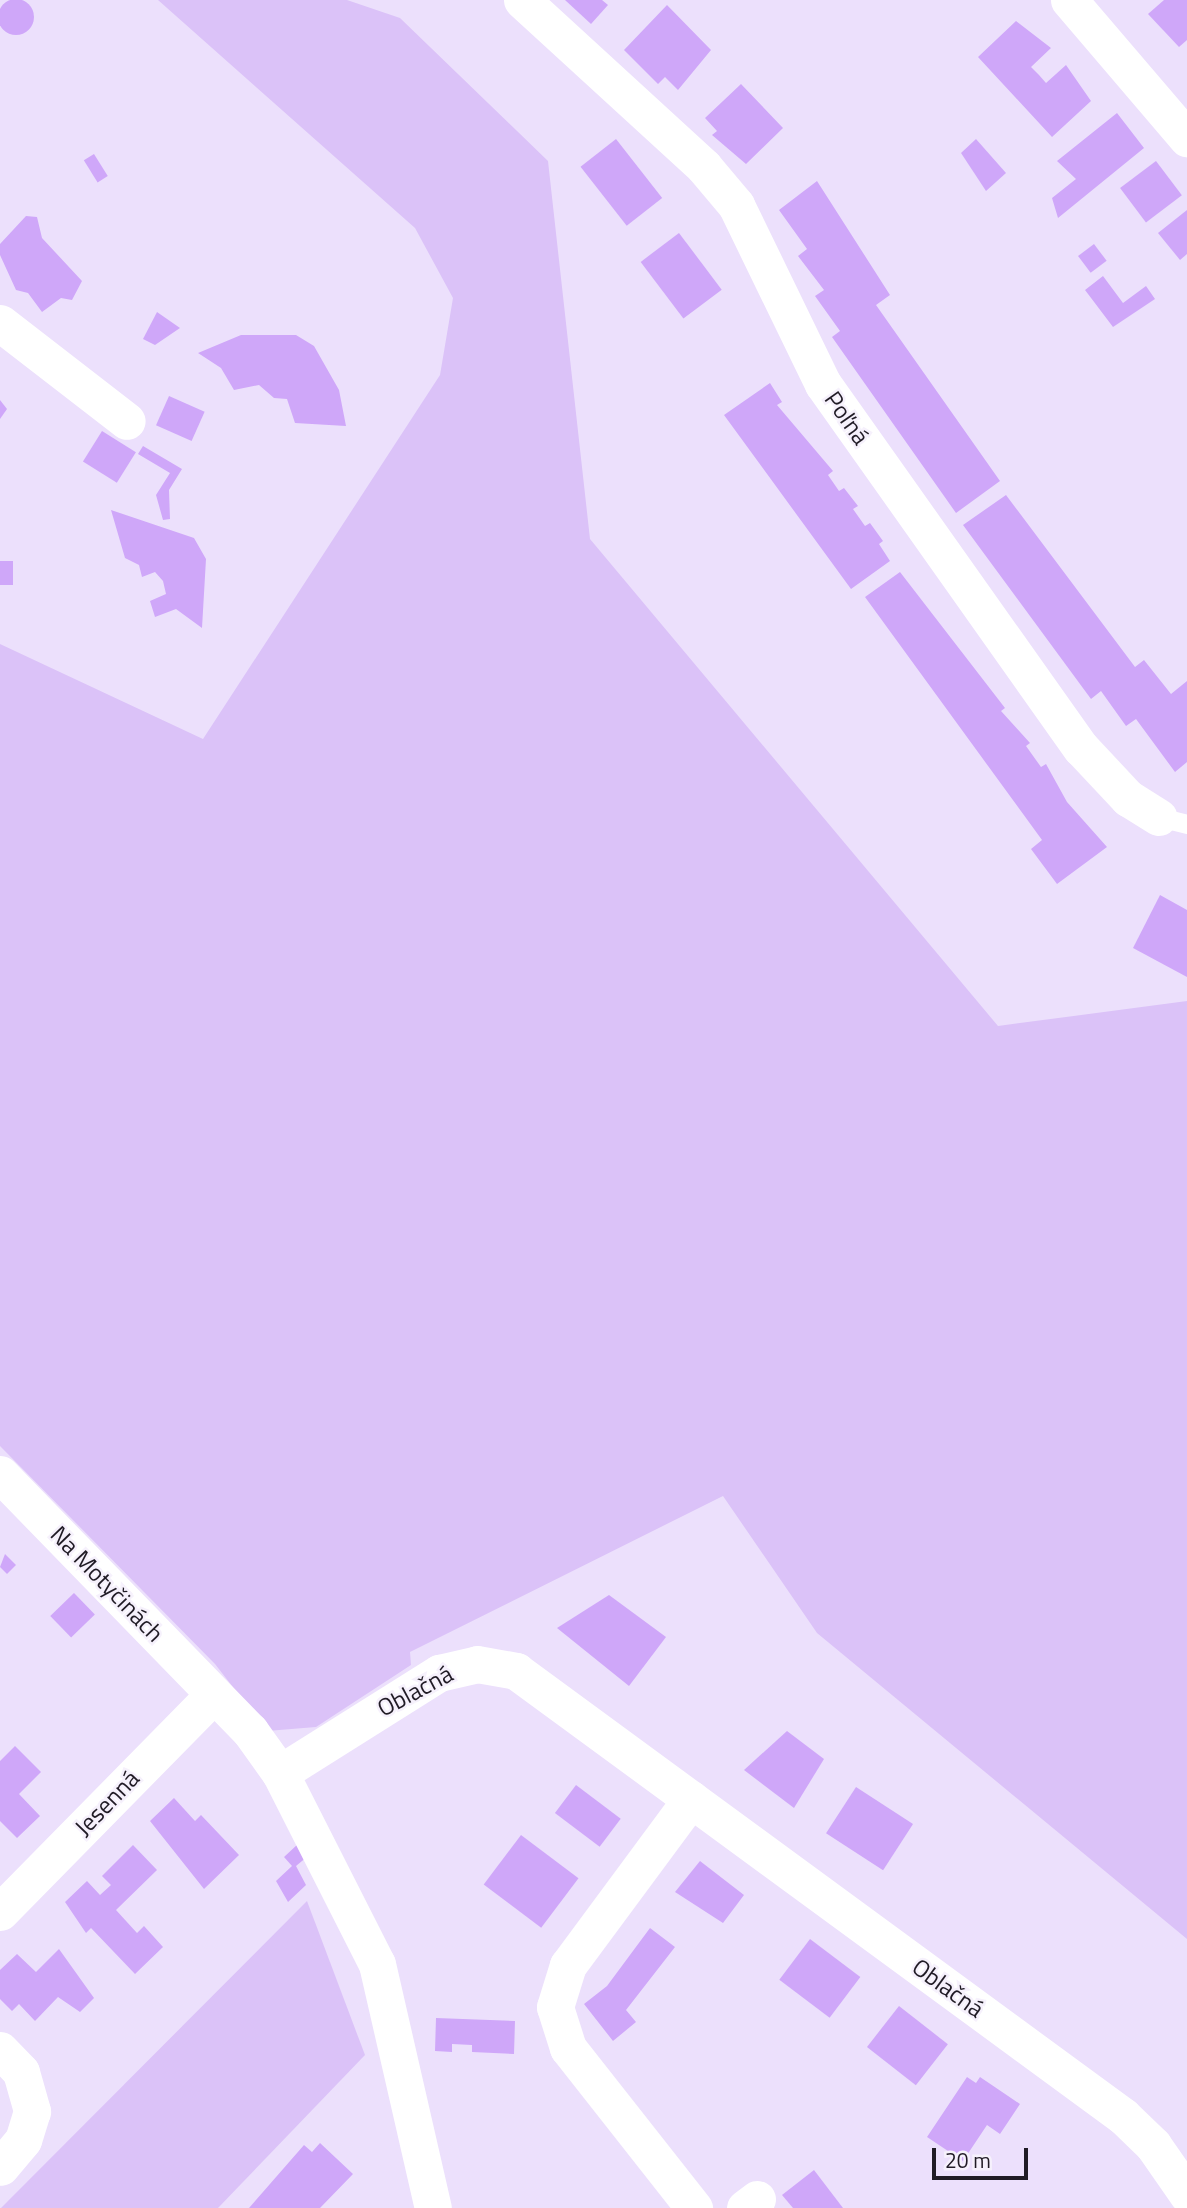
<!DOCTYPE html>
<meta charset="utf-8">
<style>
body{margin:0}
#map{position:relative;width:1187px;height:2208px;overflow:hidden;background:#ece0fc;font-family:"Titillium Web",sans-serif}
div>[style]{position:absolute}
.green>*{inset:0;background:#dbc2f8}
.building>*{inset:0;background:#cfa7f9;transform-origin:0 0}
.round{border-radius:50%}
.lane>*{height:19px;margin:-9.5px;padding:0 9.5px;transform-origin:9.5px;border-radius:9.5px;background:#fff}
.street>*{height:37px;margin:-18.5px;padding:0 18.5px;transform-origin:18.5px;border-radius:18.5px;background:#fff}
span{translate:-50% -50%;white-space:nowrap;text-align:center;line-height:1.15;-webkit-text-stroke:5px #f6f1fc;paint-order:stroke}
.street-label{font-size:24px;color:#201b25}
.scale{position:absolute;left:932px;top:2148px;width:96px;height:32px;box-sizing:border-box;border:4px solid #201b25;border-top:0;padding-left:9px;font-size:21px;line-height:24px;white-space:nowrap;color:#201b25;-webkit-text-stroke:5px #f6f1fc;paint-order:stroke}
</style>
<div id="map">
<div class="green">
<i style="clip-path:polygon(158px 0,347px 0,400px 18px,548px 161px,590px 539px,998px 1026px,1187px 1001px,1187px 1939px,817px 1633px,723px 1496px,410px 1652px,411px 1665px,316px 1727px,267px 1731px,215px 1664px,0 1446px,0 644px,203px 739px,440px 375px,453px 298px,415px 228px)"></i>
<i style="clip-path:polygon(307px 1901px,365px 2055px,218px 2208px,1px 2208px)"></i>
</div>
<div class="building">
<i class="round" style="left:-2px;top:-1px;width:36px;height:36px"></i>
<i style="clip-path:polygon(565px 0,602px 0,608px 5px,591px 24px)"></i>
<i style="clip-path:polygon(1164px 0,1187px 0,1187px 40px,1179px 47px,1148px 14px)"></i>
<i style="clip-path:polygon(667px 5px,711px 50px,678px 90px,665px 77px,658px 84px,624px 50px)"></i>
<i style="clip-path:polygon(1016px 21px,1051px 48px,1031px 67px,1039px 75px,1046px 83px,1066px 65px,1091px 101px,1052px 137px,978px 57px)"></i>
<i style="clip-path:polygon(741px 84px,783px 128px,746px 164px,712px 135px,717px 131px,705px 118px)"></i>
<i style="clip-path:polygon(1117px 113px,1144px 148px,1058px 218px,1052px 198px,1076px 179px,1057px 161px)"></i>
<i style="left:616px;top:139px;width:75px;height:45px;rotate:52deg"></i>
<i style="clip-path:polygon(976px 139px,1006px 173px,986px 191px,961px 153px)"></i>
<i style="left:94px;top:154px;width:26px;height:12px;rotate:58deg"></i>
<i style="left:1156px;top:161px;width:43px;height:45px;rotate:53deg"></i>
<i style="clip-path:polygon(817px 181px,890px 295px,876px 305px,1000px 481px,956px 513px,832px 337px,840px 331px,815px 296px,824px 290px,798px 256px,807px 249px,779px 210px)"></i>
<i style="clip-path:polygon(1187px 210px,1187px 254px,1180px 260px,1158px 233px)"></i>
<i style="clip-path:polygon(26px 216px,37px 217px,42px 238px,82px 281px,72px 300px,61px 298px,42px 312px,28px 293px,16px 290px,0 255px,0 244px)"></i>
<i style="left:679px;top:233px;width:71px;height:48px;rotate:53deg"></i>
<i style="left:1094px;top:244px;width:21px;height:20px;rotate:53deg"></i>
<i style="clip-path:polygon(1103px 276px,1123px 303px,1146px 286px,1155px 299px,1113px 327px,1085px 290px)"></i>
<i style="clip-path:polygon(157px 312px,180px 328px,155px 345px,143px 339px)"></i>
<i style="clip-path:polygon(241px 335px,296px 335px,314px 346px,339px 390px,346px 426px,295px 423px,287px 399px,274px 398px,259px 385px,234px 390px,221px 368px,198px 353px)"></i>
<i style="clip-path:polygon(770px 383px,782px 402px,777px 405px,833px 471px,828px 475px,839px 491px,844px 488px,858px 506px,853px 509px,865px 526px,870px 523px,883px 541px,879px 544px,890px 561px,851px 589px,724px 415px)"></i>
<i style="left:169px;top:396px;width:39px;height:32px;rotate:24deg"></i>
<i style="clip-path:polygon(0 400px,7px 409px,0 419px)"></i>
<i style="left:102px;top:431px;width:40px;height:36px;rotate:32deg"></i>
<i style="clip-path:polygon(143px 446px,182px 469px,169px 490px,170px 519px,163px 520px,156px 495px,170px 473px,138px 454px)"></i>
<i style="clip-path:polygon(1006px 495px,1135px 667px,1144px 660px,1171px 694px,1187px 681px,1187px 762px,1175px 772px,1136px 719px,1126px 726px,1101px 691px,1091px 699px,963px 525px)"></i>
<i style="clip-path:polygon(111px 510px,194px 538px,206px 559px,202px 628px,176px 609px,155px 617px,150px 601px,166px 594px,163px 581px,155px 572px,142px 577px,139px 565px,125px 558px)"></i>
<i style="left:0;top:561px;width:13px;height:24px"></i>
<i style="clip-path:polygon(900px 572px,1005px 708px,1001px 711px,1030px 743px,1026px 746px,1041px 767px,1046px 764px,1067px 802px,1107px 847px,1057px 884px,1031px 849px,1042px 840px,865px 597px)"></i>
<i style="clip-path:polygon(1160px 895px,1187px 910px,1187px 977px,1133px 948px)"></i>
<i style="clip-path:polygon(5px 1554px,16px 1565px,7px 1574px,0 1567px)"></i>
<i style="left:74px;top:1593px;width:30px;height:33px;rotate:46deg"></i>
<i style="clip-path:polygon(609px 1595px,666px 1637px,629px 1686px,557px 1628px)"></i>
<i style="clip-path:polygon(787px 1731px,824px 1759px,794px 1808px,744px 1770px)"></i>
<i style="clip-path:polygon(15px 1746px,41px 1772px,19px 1794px,40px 1816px,17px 1838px,0 1821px,0 1761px)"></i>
<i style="left:576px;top:1785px;width:56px;height:35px;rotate:37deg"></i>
<i style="left:856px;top:1787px;width:68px;height:55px;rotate:33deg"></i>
<i style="clip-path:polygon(174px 1798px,195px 1821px,201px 1815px,239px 1855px,204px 1889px,150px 1821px)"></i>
<i style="left:521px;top:1835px;width:72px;height:62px;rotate:37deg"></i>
<i style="clip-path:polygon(298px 1844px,308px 1856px,296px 1866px,306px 1885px,288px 1902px,276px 1881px,292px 1866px,284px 1857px)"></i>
<i style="clip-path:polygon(133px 1845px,157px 1870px,116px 1910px,137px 1933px,144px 1926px,163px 1947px,135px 1974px,91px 1928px,86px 1933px,65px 1902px,87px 1881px,100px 1895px,111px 1885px,102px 1876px)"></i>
<i style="clip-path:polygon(700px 1861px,744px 1895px,723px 1923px,675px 1892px)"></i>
<i style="clip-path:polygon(650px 1928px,675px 1947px,626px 2010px,636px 2022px,613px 2041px,584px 2004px,607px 1986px)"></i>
<i style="left:810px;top:1939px;width:63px;height:51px;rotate:37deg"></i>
<i style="clip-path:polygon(59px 1949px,94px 1998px,80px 2012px,58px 1997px,35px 2021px,19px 2004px,12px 2011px,0 1999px,0 1970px,17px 1954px,36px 1972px)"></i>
<i style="left:899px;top:2006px;width:62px;height:52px;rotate:38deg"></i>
<i style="clip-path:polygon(436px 2018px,515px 2021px,514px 2054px,472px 2052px,472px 2045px,452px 2044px,452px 2052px,435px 2051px)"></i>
<i style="clip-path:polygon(967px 2077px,976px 2083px,980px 2077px,1020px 2104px,1000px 2134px,987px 2125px,963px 2161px,927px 2137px)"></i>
<i style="clip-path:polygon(320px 2143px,353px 2174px,320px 2208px,249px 2208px,304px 2145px,312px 2152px)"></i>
<i style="clip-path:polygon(814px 2170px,843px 2208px,793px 2208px,782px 2195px)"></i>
</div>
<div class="lane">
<i style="left:1159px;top:817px;width:29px;rotate:14deg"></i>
</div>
<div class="street">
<i style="left:522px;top:0;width:247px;rotate:42.5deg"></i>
<i style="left:704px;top:167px;width:50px;rotate:49.9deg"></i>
<i style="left:736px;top:205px;width:199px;rotate:64.1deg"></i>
<i style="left:823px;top:384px;width:446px;rotate:54.7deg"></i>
<i style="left:1081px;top:748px;width:69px;rotate:46.8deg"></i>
<i style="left:1128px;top:798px;width:36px;rotate:32deg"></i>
<i style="left:1069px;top:0;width:182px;rotate:49.5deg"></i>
<i style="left:0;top:323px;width:160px;rotate:37.7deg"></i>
<i style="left:0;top:1474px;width:359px;rotate:45.8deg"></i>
<i style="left:250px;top:1731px;width:52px;rotate:54.5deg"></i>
<i style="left:280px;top:1773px;width:214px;rotate:63.1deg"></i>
<i style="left:377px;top:1964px;width:250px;rotate:77.1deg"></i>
<i style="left:280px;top:1773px;width:188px;rotate:-32.2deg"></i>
<i style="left:439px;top:1673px;width:39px;rotate:-13deg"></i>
<i style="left:477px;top:1664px;width:40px;rotate:10deg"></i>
<i style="left:516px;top:1671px;width:753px;rotate:36.25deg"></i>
<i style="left:1123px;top:2116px;width:42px;rotate:44deg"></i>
<i style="left:1153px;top:2145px;width:60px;rotate:55.2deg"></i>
<i style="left:691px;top:1799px;width:207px;rotate:126.5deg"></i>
<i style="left:568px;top:1965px;width:44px;rotate:107.2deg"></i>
<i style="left:555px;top:2007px;width:43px;rotate:72.4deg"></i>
<i style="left:568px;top:2048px;width:204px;rotate:51.8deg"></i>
<i style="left:0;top:1912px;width:305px;rotate:-45.5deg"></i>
<i style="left:0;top:2050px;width:30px;rotate:46deg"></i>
<i style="left:21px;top:2072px;width:41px;rotate:74.2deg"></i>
<i style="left:32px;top:2111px;width:30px;rotate:107deg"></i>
<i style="left:23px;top:2140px;width:35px;rotate:130deg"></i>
<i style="left:745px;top:2208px;width:15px;rotate:-37deg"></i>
</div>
<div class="street-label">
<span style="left:847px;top:418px;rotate:55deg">Poľná</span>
<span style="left:107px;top:1584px;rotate:46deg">Na Motyčinách</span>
<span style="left:415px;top:1691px;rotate:-28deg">Oblačná</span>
<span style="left:107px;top:1803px;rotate:-46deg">Jesenná</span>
<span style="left:948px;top:1988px;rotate:36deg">Oblačná</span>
</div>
<div class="scale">20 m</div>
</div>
